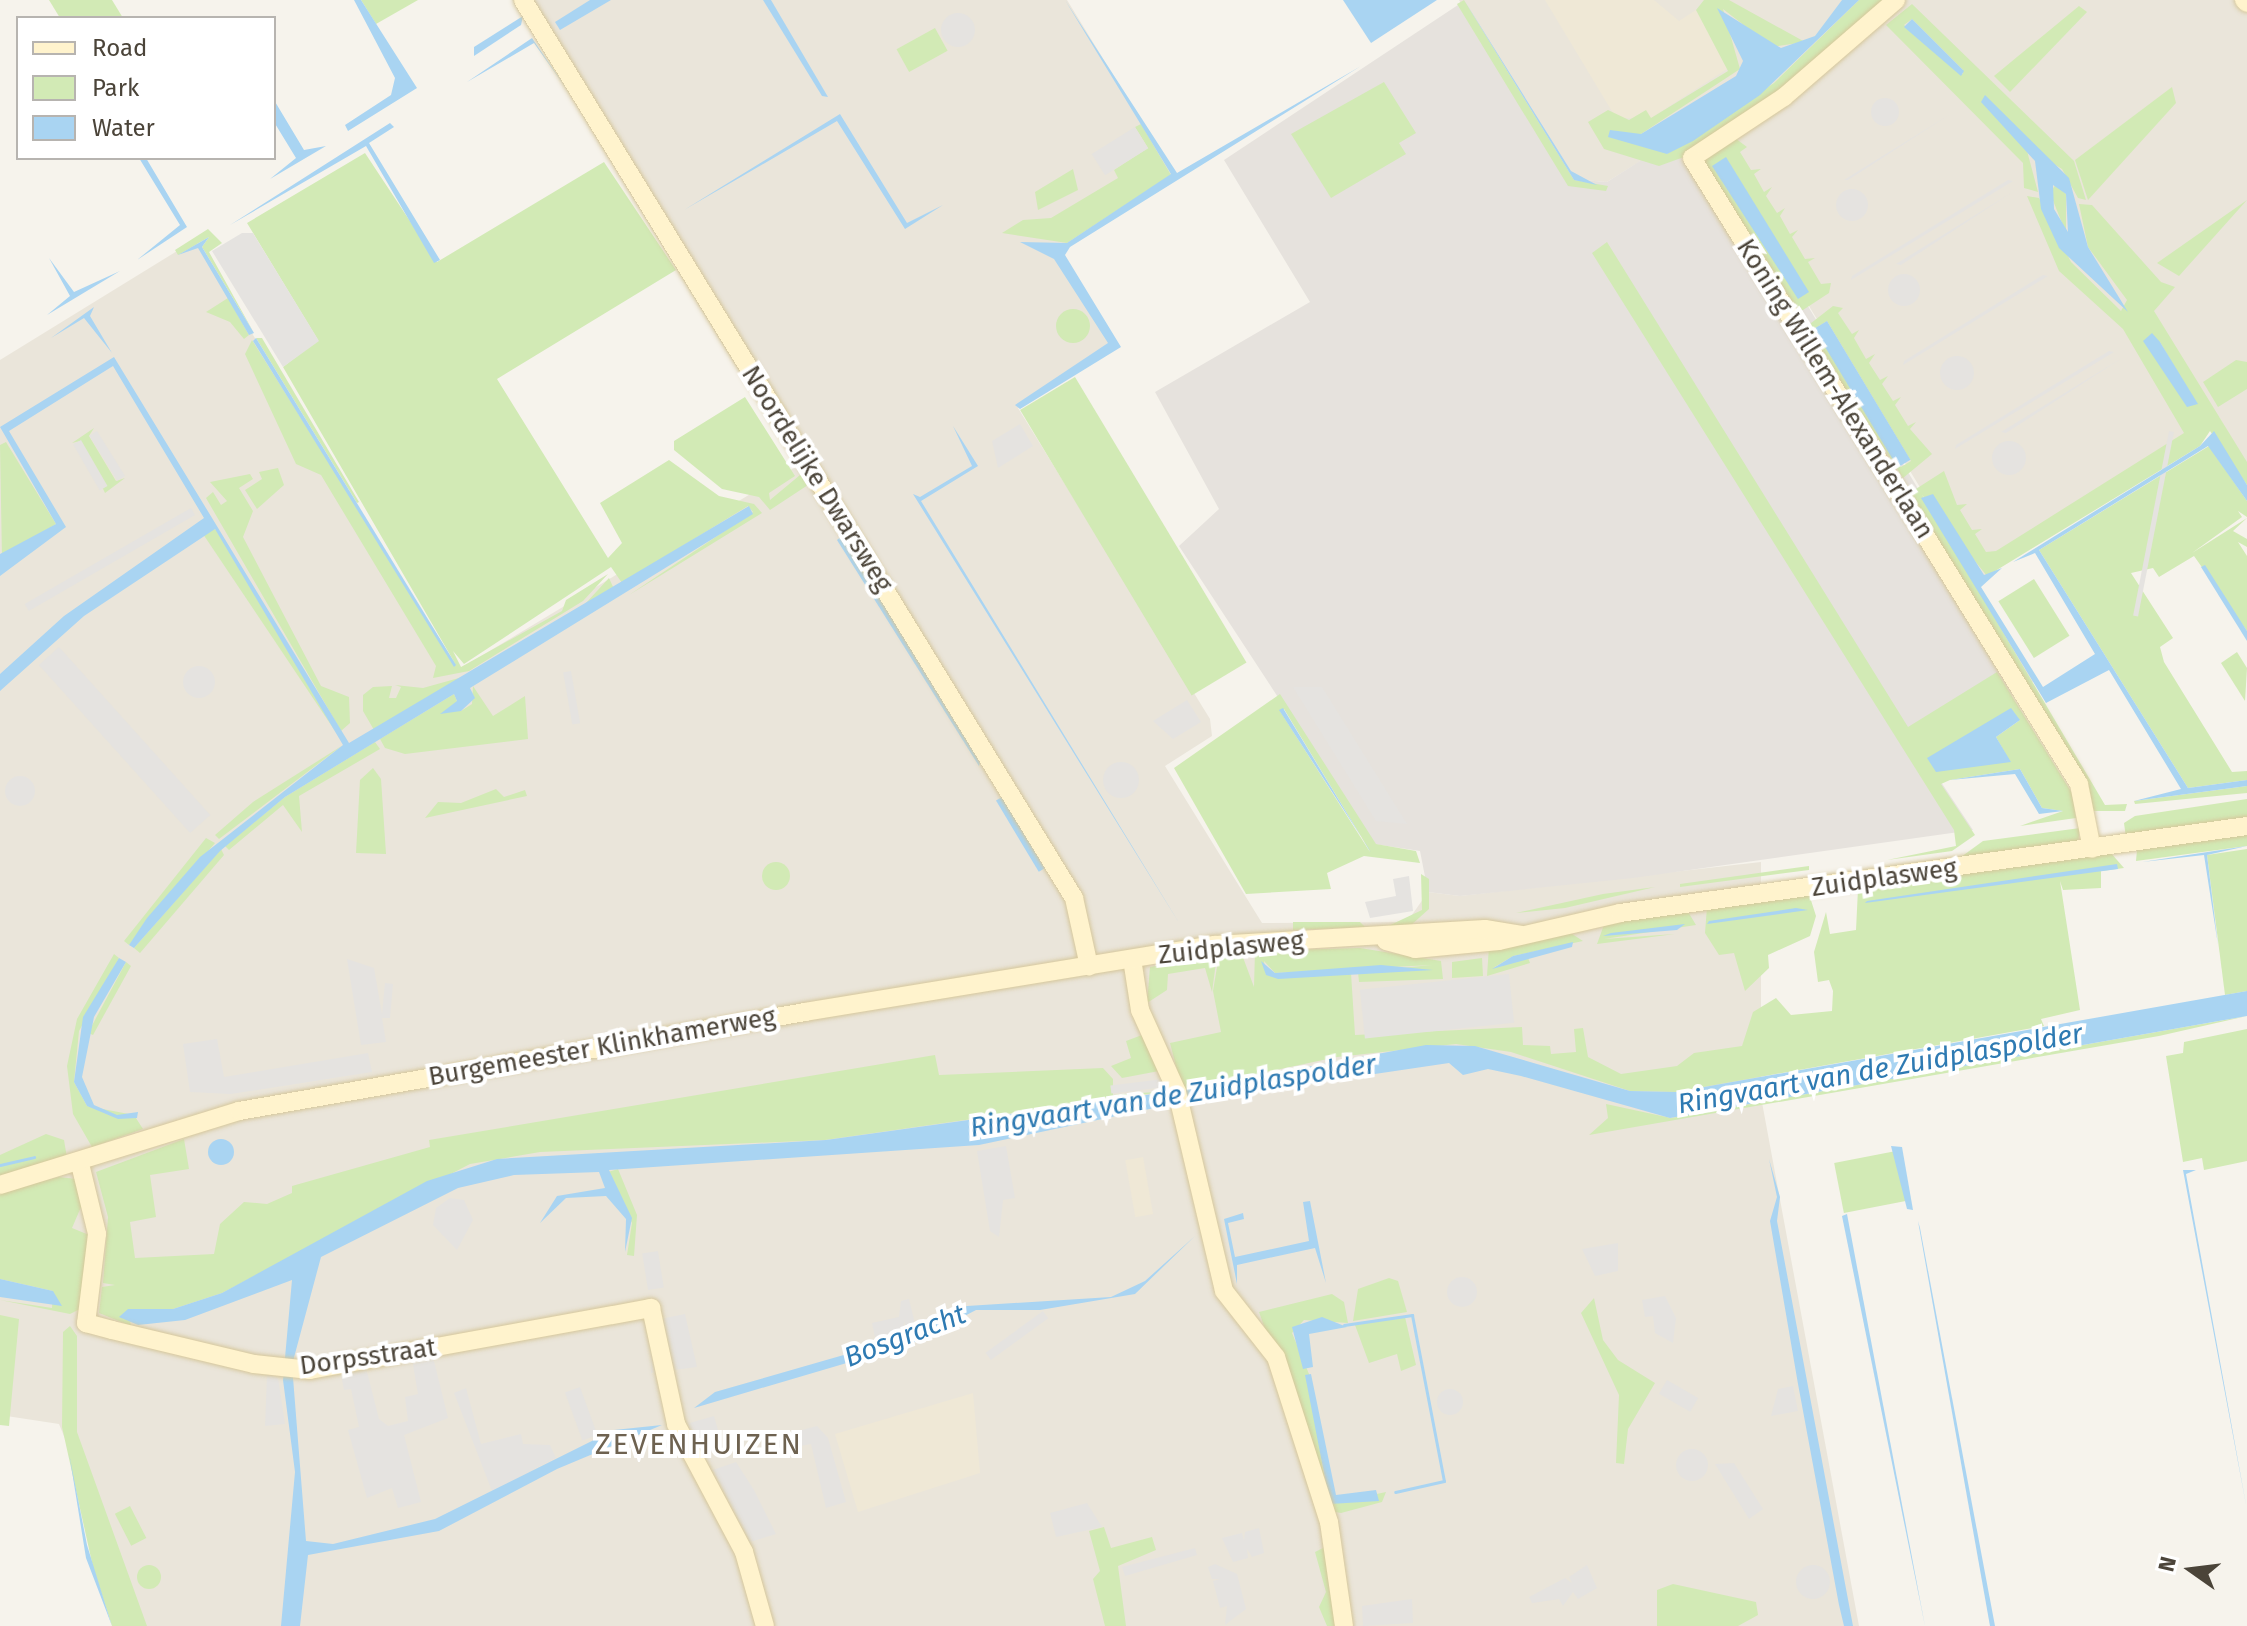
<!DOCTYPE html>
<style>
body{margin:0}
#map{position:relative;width:2247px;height:1626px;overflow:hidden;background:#f6f3ec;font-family:"Fira Sans",sans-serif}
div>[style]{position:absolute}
.residential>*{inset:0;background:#eae5da}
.industrial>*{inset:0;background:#e6e2dd}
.education>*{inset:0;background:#efe8d6;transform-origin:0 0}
.green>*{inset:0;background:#d2eab5;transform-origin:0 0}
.round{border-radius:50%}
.parking>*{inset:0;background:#e5e3e0;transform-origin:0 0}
.water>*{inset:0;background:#a9d4f2;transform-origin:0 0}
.stream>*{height:3px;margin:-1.5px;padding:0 1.5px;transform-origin:1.5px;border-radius:1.5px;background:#a9d4f2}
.roads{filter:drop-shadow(0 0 2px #d6c79b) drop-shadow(0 0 2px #d6c79b)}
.secondary>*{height:18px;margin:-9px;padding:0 9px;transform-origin:9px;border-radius:9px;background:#fff3cd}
span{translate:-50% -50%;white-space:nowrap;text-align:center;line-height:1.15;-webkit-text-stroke:8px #fff;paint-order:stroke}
.street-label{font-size:26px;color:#4b4439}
.water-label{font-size:28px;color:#2e7ab2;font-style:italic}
.quarter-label{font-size:30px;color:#6e6250;letter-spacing:2px}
.legend{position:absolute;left:16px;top:16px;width:260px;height:144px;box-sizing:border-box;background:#fff;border:2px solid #b7b4b0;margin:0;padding:10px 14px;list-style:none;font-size:24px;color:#4b4439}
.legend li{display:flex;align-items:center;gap:16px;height:40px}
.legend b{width:40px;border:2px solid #b7b4b0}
.north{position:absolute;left:2151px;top:1530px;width:80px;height:80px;-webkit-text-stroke:6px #fff;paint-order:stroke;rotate:284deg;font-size:22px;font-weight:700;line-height:32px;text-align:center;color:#4b4439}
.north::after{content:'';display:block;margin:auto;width:28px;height:36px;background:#4b4439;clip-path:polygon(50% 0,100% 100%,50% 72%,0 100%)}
</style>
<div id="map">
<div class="residential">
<i style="clip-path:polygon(512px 0,1067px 0,1176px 177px,1057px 252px,1117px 346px,1018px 408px,1210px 719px,1212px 736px,1165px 766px,1262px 923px,1407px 922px,1428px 892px,1460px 896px,1761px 862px,1761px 1097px,1859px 1626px,142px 1626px,59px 1424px,0 1415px,0 360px,195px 240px,458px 670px,797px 466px)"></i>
<i style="clip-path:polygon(1459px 0,2247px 0,2247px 464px,2219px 417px,1978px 582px,1698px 125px,1607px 182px,1570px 179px)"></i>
</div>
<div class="industrial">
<i style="clip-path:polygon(1461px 3px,1570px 179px,1607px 182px,1698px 124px,2034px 681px,1923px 755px,1973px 830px,1633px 878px,1460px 896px,1428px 892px,1420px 851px,1374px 844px,1179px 546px,1219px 509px,1155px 392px,1310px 302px,1224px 160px)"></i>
</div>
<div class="education">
<i style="clip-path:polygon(1545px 0,1654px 0,1679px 21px,1696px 10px,1730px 67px,1651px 118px,1616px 118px)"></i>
<i style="left:1143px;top:1157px;width:58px;height:18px;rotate:80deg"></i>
<i style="clip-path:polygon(973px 1393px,980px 1473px,858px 1512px,835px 1434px)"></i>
</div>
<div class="green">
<i style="clip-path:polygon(49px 0,112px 0,123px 18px,60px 18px)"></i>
<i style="clip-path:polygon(361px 0,418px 0,376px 24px)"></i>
<i style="clip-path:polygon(1464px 0,1574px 180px,1608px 186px,1606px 191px,1568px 186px,1457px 4px)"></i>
<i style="clip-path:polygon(1704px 0,1729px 0,1805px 42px,1772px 47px,1723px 9px,1740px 69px,1641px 134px,1667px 154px,1774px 83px,1859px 0,1887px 0,1787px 85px,1684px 157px,1659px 166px,1604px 149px,1588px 122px,1608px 110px,1629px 120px,1646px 110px,1651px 118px,1728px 71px,1696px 10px)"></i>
<i style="clip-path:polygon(evenodd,1912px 4px,2074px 161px,2086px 200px,2078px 198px,2062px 169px,2026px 147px,2038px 192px,2024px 188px,2023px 163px,1886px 25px,1912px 4px,1912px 19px,1963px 70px,1963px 74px,1904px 25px,1912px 19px)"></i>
<i style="clip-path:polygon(2079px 6px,2087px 12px,2010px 92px,1994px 76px)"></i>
<i style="left:935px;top:28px;width:26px;height:44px;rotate:61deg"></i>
<i style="clip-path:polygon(1384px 82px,1416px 133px,1399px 143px,1406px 154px,1331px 198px,1291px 134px)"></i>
<i style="clip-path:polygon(2172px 87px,2176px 103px,2088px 200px,2075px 160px)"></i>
<i style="clip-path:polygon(1141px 124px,1171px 175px,1067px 243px,1002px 233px,1023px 220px,1051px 218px,1118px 178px,1114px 170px,1148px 148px,1135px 127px)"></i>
<i style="clip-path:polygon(1735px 138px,1747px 147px,1740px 152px,1751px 170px,1761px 169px,1754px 174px,1764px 192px,1772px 187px,1766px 196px,1777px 213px,1785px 208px,1780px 216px,1790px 234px,1798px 230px,1792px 237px,1805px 259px,1815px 258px,1808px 262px,1821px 284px,1831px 283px,1829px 293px,1803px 310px,1795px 310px,1700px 161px)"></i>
<i style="clip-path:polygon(365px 153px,437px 262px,604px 162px,676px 270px,497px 379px,608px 558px,622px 543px,600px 503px,669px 460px,719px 496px,754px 504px,762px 513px,629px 595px,753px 512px,748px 506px,622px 583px,611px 567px,464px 664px,453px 651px,461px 667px,562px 611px,566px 600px,608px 574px,583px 601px,469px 671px,433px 678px,436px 666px,321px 475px,296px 464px,245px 354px,252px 340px,456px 665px,283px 367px,318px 340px,247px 223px)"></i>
<i style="clip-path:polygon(1073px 169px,1078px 190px,1038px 210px,1035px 192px)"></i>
<i style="clip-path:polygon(2056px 184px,2066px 194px,2066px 233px,2050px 193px)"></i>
<i style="clip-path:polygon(evenodd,2027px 196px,2039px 198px,2071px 262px,2121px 311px,2127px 300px,2088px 247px,2079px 204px,2092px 205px,2161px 282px,2175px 287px,2154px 311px,2247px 462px,2247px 485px,2210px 431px,2200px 446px,1987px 576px,1922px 495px,2105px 805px,2127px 804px,2125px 811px,2093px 811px,1908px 494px,1944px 471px,1957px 505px,1967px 504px,1960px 510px,1972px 530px,1982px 529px,1975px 534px,1986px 552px,1996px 551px,2184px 433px,2123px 329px,2059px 271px,2027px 196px,2146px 342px,2160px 342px,2197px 405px,2150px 347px,2146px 342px)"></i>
<i style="clip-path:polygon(2247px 200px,2179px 276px,2157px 263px)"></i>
<i style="clip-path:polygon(208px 229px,222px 243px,209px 252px,254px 333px,202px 247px,209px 237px,178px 255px,175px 250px)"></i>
<i style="clip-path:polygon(evenodd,1607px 242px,1908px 727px,1997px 672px,2072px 793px,2076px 818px,2020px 826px,2063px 811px,2042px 808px,2020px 769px,1950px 780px,1941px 784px,1975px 835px,1952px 851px,1887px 860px,1956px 846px,1954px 830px,1592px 253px,1607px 242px,2020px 720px,1996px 737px,2010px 762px,1928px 758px,2020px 720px)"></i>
<i style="clip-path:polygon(228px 298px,249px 335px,244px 339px,230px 322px,206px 312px)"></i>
<i style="clip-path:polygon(evenodd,1833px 306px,1843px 308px,1838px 313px,1852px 334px,1859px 330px,1854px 338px,1866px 359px,1875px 354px,1869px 363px,1880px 380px,1888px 376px,1882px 384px,1893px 401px,1901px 397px,1895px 405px,1908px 426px,1916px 422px,1910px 429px,1932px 454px,1903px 478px,1806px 327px,1833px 306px,1827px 321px,1911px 461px,1901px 467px,1814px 329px,1827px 321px)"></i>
<i class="round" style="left:1056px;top:309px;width:34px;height:34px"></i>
<i style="clip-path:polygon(256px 338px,262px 338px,359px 502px,357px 503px)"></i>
<i style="clip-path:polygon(2236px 360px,2247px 362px,2247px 389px,2218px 407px,2203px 382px)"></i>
<i style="left:1075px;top:377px;width:333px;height:64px;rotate:59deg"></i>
<i style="clip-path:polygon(745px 397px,795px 476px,769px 493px,770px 500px,806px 470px,811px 483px,770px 510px,759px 497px,722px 489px,674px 450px,674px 441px)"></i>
<i style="clip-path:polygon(94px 428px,89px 436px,116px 481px,125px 478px,105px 493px,80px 441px,72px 443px)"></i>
<i style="clip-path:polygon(6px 442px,56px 524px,2px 558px,0 445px)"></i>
<i style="clip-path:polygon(2209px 446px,2247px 501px,2247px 517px,2238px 511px,2242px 517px,2192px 553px,2247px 518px,2233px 531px,2247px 539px,2247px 547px,2238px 542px,2247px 556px,2247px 631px,2194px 556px,2159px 577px,2153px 568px,2131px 573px,2173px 638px,2160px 647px,2164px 662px,2232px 772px,2247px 771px,2247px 780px,2188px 788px,2039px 550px)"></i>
<i style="clip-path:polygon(278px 468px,284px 485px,257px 509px,245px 490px,262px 479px,259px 472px)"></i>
<i style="clip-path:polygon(250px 474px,253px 479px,239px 488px,253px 511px,243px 537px,321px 686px,349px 697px,350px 723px,341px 731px,206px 498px,213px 492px,221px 505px,227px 501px,210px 482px)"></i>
<i style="clip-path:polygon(212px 528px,218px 531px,337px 734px,203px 534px)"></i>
<i style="clip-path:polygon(609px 578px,614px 589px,464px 681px,374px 730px,363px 711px,363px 695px,373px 687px,392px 686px,389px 698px,396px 698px,401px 687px,395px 685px,423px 688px,466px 676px,585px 604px)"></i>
<i style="left:2034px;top:579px;width:67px;height:42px;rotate:58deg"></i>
<i style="clip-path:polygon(2237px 652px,2247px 668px,2245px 701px,2221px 663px)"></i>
<i style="clip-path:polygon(473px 686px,493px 716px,525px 696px,528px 739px,405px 754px,385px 748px,380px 739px,454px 694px,461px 711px,472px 704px)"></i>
<i style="clip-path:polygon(evenodd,1280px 694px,1376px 844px,1416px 851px,1420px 863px,1364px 856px,1327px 873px,1331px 889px,1246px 894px,1174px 768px,1280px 694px,1284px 709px,1368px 848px,1370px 852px,1280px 711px,1284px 709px)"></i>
<i style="clip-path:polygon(375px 742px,380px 749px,299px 796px,302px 832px,283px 805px,229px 850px,225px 846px,285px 797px)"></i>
<i style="clip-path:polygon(343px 745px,219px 839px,215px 835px,253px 802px)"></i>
<i style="clip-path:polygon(373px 768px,381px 779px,386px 854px,356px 853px,360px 780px)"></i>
<i style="clip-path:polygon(2247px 786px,2247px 793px,2135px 804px,2134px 801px)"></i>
<i style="clip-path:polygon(496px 789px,504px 797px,525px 790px,527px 796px,425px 818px,438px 802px,461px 803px)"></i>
<i style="clip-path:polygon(2247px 799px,2247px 820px,2126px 838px,2124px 823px,2135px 816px)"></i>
<i style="clip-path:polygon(2080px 828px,2078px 843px,1961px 857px,1983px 841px)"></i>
<i style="clip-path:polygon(2247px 832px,2247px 846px,2136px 861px,2137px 850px)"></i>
<i style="clip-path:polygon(206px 838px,215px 843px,129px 945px,124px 941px)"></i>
<i style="clip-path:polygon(221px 849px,224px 855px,140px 953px,134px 948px)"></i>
<i style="clip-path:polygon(2247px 849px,2247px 991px,2225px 995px,2207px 855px)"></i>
<i style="clip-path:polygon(2110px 852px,2124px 868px,1866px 903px,2101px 871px,2101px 888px,2063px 890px,2060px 881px,2080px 1010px,2041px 1019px,2044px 1026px,1676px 1092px,1630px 1091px,1511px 1052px,1456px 1044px,1337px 1057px,1182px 1090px,1170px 1043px,1221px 1032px,1213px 991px,1219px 955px,1241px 952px,1254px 987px,1255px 951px,1360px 948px,1441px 961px,1443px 979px,1359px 982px,1358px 972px,1432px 965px,1275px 973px,1264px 961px,1266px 975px,1351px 973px,1355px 1035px,1522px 1027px,1523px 1045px,1550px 1046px,1551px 1054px,1576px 1052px,1574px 1029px,1583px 1028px,1588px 1057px,1621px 1074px,1677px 1066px,1694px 1053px,1742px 1046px,1753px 1012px,1776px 998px,1791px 1015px,1832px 1011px,1833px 991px,1829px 980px,1818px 982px,1814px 952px,1826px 912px,1830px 934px,1856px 930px,1858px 889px)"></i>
<i class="round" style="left:762px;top:862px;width:28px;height:28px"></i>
<i style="clip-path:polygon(1809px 866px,1809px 870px,1680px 887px,1680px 884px)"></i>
<i style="clip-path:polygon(1421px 874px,1429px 879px,1429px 909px,1410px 926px,1384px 928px,1422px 910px)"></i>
<i style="clip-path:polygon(1655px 887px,1565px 908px,1516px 913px,1603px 894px)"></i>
<i style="clip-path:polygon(1809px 894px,1816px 916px,1810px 936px,1768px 955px,1769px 968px,1745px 991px,1734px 953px,1719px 955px,1705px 933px,1707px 907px)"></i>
<i style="clip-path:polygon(1687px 910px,1696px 925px,1604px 939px,1675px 934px,1597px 944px,1605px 922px)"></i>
<i style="clip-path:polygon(1293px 922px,1360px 922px,1365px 927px,1293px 930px)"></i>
<i style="clip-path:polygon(1566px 930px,1583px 941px,1513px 956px,1493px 968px,1527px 955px,1530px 963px,1487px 976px,1489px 946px)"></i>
<i style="clip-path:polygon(114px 954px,119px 958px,79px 1031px,74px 1082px,87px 1106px,134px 1115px,143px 1129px,92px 1147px,73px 1114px,67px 1066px,77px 1019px)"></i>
<i style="clip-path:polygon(1217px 955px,1212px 992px,1205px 968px,1168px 974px,1167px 990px,1147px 1003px,1150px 967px)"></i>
<i style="clip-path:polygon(1482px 958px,1483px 976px,1452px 978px,1452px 962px)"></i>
<i style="clip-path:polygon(126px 962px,131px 966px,93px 1035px,88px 1033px)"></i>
<i style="clip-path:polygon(2247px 1016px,2159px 1036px,1589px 1135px,1608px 1118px,1606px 1104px,1671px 1118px)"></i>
<i style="clip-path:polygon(2247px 1029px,2247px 1161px,2204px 1170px,2202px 1158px,2183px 1162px,2166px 1056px,2183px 1053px,2184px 1042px)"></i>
<i style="clip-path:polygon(1142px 1035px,1159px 1071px,1122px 1078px,1111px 1066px,1131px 1058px,1126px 1041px)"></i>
<i style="clip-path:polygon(935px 1055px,939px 1075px,1103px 1068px,1113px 1079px,1113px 1095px,1169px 1091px,825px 1140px,540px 1152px,470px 1164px,222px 1293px,173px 1309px,128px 1309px,131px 1326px,99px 1313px,102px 1287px,115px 1285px,103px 1283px,108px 1217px,96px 1172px,184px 1139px,189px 1169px,150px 1175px,156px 1217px,130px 1222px,135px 1258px,214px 1254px,220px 1224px,244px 1202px,267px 1204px,292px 1193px,292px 1186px,430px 1147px,429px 1140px)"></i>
<i style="clip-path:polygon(46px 1134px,64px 1140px,67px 1158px,0 1179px,0 1155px)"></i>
<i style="left:1896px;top:1151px;width:51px;height:63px;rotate:79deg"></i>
<i style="clip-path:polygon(618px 1169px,637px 1215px,634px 1256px,627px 1255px,632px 1223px,608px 1172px)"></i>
<i style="clip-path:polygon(59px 1177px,76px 1179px,84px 1200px,72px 1228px,89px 1235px,80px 1309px,70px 1314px,0 1300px,52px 1308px,53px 1291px,0 1279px,0 1192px)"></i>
<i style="clip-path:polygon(1389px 1278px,1398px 1281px,1407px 1312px,1353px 1321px,1358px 1289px)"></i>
<i style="clip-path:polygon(1332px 1294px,1344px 1302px,1348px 1323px,1304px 1320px,1292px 1333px,1309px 1374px,1327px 1496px,1330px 1504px,1386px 1492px,1382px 1502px,1341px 1513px,1330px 1511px,1259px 1312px)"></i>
<i style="clip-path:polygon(1594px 1298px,1603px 1340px,1618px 1360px,1655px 1383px,1628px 1429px,1624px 1464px,1616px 1463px,1619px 1395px,1581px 1313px)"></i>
<i style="clip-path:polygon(0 1315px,19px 1319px,9px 1426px,0 1425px)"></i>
<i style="clip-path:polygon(1405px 1317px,1416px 1365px,1401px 1371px,1397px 1354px,1369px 1363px,1355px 1325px)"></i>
<i style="clip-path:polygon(70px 1326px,77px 1336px,77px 1432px,147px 1626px,112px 1626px,93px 1567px,62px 1427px,63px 1332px)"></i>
<i style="left:130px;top:1506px;width:36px;height:17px;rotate:63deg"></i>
<i style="clip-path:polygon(1104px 1527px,1111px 1548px,1152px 1537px,1156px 1550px,1118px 1566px,1126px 1626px,1105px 1626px,1093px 1579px,1100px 1571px,1089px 1531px)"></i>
<i style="clip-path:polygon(1329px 1545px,1338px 1626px,1327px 1626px,1319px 1607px,1326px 1592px,1315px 1552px)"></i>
<i class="round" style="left:137px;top:1565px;width:24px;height:24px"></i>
<i style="clip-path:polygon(1673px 1584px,1756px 1602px,1758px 1615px,1738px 1626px,1657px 1626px,1657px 1590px)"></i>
</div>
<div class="parking">
<i class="round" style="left:941px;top:13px;width:34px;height:34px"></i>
<i class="round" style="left:1871px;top:98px;width:28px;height:28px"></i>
<i style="clip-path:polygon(1952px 113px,1848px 180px,1844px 180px)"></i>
<i style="left:1135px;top:127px;width:25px;height:51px;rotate:58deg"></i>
<i style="clip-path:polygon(2008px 180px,2013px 181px,1851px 280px,1852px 276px)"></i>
<i class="round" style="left:1836px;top:189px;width:32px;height:32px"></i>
<i style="clip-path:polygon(2011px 193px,1901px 265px,1896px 264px)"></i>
<i style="clip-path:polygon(242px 233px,253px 233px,319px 341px,283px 367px,212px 251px)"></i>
<i class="round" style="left:1888px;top:274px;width:32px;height:32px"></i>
<i style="clip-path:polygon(2043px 275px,2048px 276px,1903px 365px,1904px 361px)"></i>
<i style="clip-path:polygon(2109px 351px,2114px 352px,1955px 449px,1956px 445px)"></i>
<i class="round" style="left:1940px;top:356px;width:34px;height:34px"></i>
<i style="clip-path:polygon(2122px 358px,2006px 433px,2001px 432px)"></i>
<i style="clip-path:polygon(1020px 424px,1033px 446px,998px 468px,992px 441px)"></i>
<i style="left:97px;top:431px;width:53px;height:9px;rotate:58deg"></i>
<i style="left:2169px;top:431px;width:5px;height:188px;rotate:11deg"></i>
<i style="left:81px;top:440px;width:53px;height:9px;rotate:60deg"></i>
<i class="round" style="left:1992px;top:441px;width:34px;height:34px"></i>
<i style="left:191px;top:508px;width:8px;height:192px;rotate:60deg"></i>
<i style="left:59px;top:647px;width:226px;height:27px;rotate:48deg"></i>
<i class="round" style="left:183px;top:666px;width:32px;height:32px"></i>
<i style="left:571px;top:671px;width:53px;height:8px;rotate:80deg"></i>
<i style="clip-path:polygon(1293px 687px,1322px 687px,1407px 824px,1376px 821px)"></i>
<i style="clip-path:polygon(1187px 700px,1201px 722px,1173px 739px,1153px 721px)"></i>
<i class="round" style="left:1103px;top:762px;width:36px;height:36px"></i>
<i class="round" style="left:5px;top:776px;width:30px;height:30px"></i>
<i style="clip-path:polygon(1409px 876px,1413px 911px,1370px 918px,1365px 902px,1396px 896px,1393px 879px)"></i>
<i style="clip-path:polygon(347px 959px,374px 968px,382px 1014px,385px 983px,393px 984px,390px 1018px,382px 1018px,386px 1042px,361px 1045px)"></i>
<i style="left:1509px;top:974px;width:49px;height:150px;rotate:84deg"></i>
<i style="clip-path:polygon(217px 1039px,224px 1077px,368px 1053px,372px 1072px,231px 1094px,190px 1092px,183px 1044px)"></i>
<i style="left:1164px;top:1079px;width:8px;height:54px;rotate:83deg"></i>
<i style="clip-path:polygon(1006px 1146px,1015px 1198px,1003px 1200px,999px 1237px,990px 1231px,977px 1151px)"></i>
<i style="clip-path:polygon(450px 1198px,464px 1200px,473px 1220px,457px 1250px,433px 1225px,436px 1208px)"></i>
<i style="clip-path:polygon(1618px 1243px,1618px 1271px,1595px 1276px,1582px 1249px)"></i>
<i style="left:658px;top:1251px;width:37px;height:16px;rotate:81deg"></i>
<i class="round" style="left:1447px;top:1277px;width:30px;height:30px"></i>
<i style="clip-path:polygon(1665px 1296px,1676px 1318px,1673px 1343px,1655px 1333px,1653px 1316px,1645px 1317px,1642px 1300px)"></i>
<i style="clip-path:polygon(909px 1299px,916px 1328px,907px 1330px,904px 1321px,903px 1332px,875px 1337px,872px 1323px,899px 1317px,901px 1301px)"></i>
<i style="left:1043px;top:1311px;width:9px;height:71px;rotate:54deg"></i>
<i style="clip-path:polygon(685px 1314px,697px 1367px,651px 1373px,650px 1321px)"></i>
<i style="clip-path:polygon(433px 1357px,448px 1418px,404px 1435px,421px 1502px,398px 1508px,392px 1488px,367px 1498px,348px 1430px,359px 1427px,351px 1389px,344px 1390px,341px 1374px,366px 1368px,379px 1419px,388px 1426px,408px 1421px,405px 1397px,418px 1394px,412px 1359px)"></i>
<i style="clip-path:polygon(267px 1375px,278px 1378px,285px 1424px,265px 1426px)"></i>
<i style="left:1667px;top:1380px;width:36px;height:16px;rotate:30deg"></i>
<i style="clip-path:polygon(1793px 1386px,1798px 1411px,1771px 1416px,1778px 1389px)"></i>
<i style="left:580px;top:1387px;width:51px;height:16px;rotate:70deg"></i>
<i style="clip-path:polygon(466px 1388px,481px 1444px,521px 1434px,523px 1444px,550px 1445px,556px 1458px,492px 1491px,454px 1393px)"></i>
<i class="round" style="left:1437px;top:1389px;width:26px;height:26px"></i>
<i style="left:714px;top:1416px;width:33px;height:27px;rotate:74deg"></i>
<i style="clip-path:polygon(817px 1426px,828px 1438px,846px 1502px,826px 1508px,811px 1444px,768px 1452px,764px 1440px)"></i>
<i class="round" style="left:1676px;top:1449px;width:32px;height:32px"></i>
<i style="clip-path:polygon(736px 1462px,754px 1490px,776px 1534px,750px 1542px,713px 1470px)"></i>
<i style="clip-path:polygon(1734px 1463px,1763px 1509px,1749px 1519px,1715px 1464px)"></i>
<i style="clip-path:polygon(1087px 1503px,1102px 1527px,1056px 1537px,1050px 1513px)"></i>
<i style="clip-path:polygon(1259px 1528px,1264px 1553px,1252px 1557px,1247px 1549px,1248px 1558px,1233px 1562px,1222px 1538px,1242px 1533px,1244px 1541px,1245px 1532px)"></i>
<i style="clip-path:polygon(1195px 1548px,1197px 1555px,1125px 1576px,1122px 1567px)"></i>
<i style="clip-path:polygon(1215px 1564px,1237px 1574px,1246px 1609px,1225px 1625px,1227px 1606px,1220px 1608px,1213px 1581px,1220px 1579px,1212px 1579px,1208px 1567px)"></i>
<i class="round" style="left:1796px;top:1565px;width:34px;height:34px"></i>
<i style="clip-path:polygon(1587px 1565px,1597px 1588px,1578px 1599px,1573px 1592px,1563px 1606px,1559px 1599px,1532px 1603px,1529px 1597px,1565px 1578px,1572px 1583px,1569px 1577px)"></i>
<i style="clip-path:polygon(1412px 1599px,1413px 1623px,1363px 1626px,1362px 1606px)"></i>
</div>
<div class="water">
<i style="clip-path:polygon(354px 0,361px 0,417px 88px,348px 131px,345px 125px,391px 95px,395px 78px)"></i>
<i style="clip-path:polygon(590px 0,611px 0,560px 30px,555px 22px)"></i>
<i style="clip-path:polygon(763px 0,771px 0,828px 97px,822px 96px)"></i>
<i style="clip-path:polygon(1065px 0,1177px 173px,1361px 66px,1070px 247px,1065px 255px,1121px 347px,1020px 409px,1015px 405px,1108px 343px,1054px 259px,1020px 242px,1067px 243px,1171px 174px)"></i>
<i style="clip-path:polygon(1343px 0,1437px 0,1371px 43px)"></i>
<i style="clip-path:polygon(1464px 0,1571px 171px,1597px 185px,1574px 180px)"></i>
<i style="clip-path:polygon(1842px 0,1859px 0,1760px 95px,1693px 141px,1667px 154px,1608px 137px,1610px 130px,1641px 134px,1736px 76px,1743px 61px,1717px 8px,1781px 48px,1815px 36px)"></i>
<i style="clip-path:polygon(523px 16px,521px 25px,474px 56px,474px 47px)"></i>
<i style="clip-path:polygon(1912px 19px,1964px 71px,1961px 76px,1904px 27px)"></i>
<i style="clip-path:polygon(532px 38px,568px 91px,534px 43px,467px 82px)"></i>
<i style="clip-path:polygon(evenodd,1985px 95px,2069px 178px,2088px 247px,2128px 312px,2059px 248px,2041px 209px,2035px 161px,1981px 102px,1985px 95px,2053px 185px,2066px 194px,2068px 232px,2054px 209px,2053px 185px)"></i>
<i style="clip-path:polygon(274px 100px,304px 150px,326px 146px,270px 179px,296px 158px,274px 122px)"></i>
<i style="clip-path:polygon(840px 114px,907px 223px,943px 205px,905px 229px,837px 121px,684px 210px)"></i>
<i style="clip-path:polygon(390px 123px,394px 127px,369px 143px,440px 260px,434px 263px,366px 146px,230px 225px)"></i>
<i style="clip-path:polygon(1726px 157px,1809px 292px,1798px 299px,1712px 166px)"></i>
<i style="clip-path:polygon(139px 158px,146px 158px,187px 227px,137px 260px,180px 225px)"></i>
<i style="clip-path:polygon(209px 237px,202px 247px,254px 333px,249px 335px,198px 248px,178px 255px)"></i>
<i style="clip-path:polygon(49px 258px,74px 292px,120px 271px,47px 315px,70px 296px)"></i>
<i style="clip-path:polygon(94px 307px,90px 316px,112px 353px,84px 318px,51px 338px)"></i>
<i style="left:1827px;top:321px;width:162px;height:15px;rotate:59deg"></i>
<i style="clip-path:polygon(2152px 333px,2160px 342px,2198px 404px,2187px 407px,2143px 341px)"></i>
<i style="clip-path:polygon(256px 338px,456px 665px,454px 667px,253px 341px)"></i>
<i style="clip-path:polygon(114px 357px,349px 743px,749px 506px,753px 514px,470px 688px,475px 698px,461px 711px,440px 714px,457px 701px,454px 694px,285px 797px,220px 851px,134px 948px,129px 945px,147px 918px,200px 857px,343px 745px,215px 529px,84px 616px,0 691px,0 674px,64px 616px,204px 518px,113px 366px,9px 431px,66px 527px,0 576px,0 554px,56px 524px,0 427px)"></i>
<i style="clip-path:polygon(953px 426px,978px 466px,921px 501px,1181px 926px,913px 494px,920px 497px,972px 466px)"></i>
<i style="clip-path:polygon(2214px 431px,2247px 485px,2247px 501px,2208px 446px,2039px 550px,2188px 788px,2247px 780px,2247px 786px,2134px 801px,2181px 789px,2109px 670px,2046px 703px,1921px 498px,1933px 494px,1984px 575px,2002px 568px,1981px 587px,2043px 687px,2095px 654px,2035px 553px,2013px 562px,2200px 446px)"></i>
<i style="clip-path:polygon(842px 536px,980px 762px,979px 766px,837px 540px)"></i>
<i style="clip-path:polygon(2205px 565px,2247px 631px,2247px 641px,2201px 567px)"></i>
<i style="clip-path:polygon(1283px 708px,1368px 848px,1371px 852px,1279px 710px)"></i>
<i style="clip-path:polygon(2011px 708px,2020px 720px,1996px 737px,2011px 762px,1936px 772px,1927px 758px)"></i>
<i style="clip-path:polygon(2020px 769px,2042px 808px,2063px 811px,2039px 814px,2015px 774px,1950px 780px)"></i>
<i style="left:1002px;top:797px;width:83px;height:7px;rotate:59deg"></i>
<i style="clip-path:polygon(2247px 846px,2207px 855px,2218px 945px,2204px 855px,2142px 862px)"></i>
<i style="clip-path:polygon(2117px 864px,2118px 869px,1865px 903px,1867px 901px)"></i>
<i style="clip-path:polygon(1796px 908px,1808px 910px,1707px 924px,1709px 921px)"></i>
<i style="clip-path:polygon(1685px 924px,1677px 930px,1603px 936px,1611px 933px)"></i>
<i style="clip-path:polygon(1573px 942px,1572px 947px,1492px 969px,1513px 956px)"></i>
<i style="clip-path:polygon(119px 958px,126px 962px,94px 1017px,82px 1077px,94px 1105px,117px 1115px,138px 1112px,137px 1118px,118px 1119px,87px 1106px,74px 1082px,83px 1017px)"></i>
<i style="clip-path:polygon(1261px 961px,1275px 973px,1381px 965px,1433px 970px,1278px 979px,1266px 975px)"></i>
<i style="clip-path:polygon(2247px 991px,2247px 1016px,1670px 1118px,1521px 1076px,1488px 1069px,1463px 1075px,1449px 1063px,1173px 1104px,979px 1145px,609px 1170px,632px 1218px,625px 1252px,626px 1219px,606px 1196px,566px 1198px,540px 1223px,557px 1196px,605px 1188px,599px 1172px,514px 1175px,458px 1188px,321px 1257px,292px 1365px,306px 1541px,333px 1544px,435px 1519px,614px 1430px,662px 1425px,557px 1469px,439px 1531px,308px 1555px,300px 1626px,281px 1626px,295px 1472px,283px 1380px,292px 1280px,185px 1320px,138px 1325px,119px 1317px,128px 1309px,173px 1309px,222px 1293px,427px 1181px,497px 1159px,826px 1140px,1182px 1090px,1426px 1045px,1475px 1046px,1630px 1091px,1676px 1092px)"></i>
<i class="round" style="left:208px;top:1139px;width:26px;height:26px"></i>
<i style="clip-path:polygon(1891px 1146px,1902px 1147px,1913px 1210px,1907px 1209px)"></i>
<i style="clip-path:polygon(1769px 1159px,1780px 1197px,1777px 1221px,1853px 1626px,1844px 1626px,1839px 1605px,1798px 1384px,1770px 1221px,1777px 1197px)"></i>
<i style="clip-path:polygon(2183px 1170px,2196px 1170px,2186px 1174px,2247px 1510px)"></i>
<i style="clip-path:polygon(1310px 1201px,1326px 1283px,1315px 1248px,1237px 1265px,1237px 1284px,1224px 1219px,1243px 1213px,1244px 1219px,1228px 1223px,1235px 1257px,1309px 1241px,1303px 1202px)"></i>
<i style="clip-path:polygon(1847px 1214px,1925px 1626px,1842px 1216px)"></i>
<i style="clip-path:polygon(1918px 1221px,1920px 1228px,1995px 1626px,1990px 1626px)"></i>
<i style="clip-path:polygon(1195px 1236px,1135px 1294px,1040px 1310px,976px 1310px,911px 1344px,694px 1408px,715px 1392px,868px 1348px,967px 1306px,1111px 1297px,1145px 1281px)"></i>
<i style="clip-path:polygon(0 1279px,53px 1291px,62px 1306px,0 1297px)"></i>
<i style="clip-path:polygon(1322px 1317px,1347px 1327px,1309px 1334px,1313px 1367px,1303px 1369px,1292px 1327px)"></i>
<i style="clip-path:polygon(1311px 1374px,1336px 1495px,1376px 1490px,1379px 1501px,1330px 1504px,1305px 1375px)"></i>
<i style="clip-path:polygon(69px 1453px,87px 1545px,112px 1626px,86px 1558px)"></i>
</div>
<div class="stream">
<i style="left:0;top:1165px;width:35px;rotate:-13deg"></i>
<i style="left:1344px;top:1325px;width:69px;rotate:-8.4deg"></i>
<i style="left:1412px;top:1315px;width:169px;rotate:79.1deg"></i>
<i style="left:1444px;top:1481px;width:50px;rotate:167.3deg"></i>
</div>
<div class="roads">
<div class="secondary">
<i style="left:523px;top:0;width:1054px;rotate:58.47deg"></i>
<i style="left:1074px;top:898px;width:70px;rotate:77.6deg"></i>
<i style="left:1896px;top:0;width:148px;rotate:139.1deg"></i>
<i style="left:1784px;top:97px;width:110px;rotate:146.5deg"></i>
<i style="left:1692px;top:158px;width:736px;rotate:58.28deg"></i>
<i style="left:2079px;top:784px;width:66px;rotate:78.7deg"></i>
<i style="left:2244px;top:0;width:4px;rotate:45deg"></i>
<i style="left:1386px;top:941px;width:30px;rotate:15deg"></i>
<i style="left:1415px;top:949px;width:84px;rotate:-5.4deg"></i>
<i style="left:1499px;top:941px;width:124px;rotate:-13deg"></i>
<i style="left:1620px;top:913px;width:633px;rotate:-7.9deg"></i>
<i style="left:1132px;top:959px;width:52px;rotate:81.1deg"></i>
<i style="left:1140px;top:1010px;width:90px;rotate:65.7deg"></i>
<i style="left:1177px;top:1092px;width:204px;rotate:76.7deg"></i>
<i style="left:1224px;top:1291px;width:84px;rotate:51.8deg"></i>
<i style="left:1276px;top:1357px;width:173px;rotate:72.2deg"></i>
<i style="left:1329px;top:1522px;width:105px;rotate:81.8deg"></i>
<i style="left:80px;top:1164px;width:72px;rotate:76.3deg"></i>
<i style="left:97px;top:1234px;width:90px;rotate:97deg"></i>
<i style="left:86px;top:1323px;width:27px;rotate:15deg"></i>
<i style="left:112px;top:1330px;width:146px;rotate:13.5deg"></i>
<i style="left:254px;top:1364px;width:56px;rotate:6.1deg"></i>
<i style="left:310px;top:1370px;width:347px;rotate:-10.3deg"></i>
<i style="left:651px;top:1308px;width:119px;rotate:77.8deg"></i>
<i style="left:676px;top:1424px;width:145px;rotate:62deg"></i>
<i style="left:744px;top:1552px;width:77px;rotate:74.2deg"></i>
<i style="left:0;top:1185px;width:250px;rotate:-17.2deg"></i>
<i style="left:239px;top:1111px;width:575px;rotate:-9.92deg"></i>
<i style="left:805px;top:1012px;width:415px;rotate:-9.3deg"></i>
<i style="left:1215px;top:945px;width:270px;rotate:-3.4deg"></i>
<i style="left:1485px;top:929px;width:37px;rotate:9deg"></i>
</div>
</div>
<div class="street-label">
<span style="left:1835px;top:389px;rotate:58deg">Koning Willem-Alexanderlaan</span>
<span style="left:817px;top:479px;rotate:58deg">Noordelijke Dwarsweg</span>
<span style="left:1884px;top:878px;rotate:-8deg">Zuidplasweg</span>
<span style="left:1231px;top:948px;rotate:-6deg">Zuidplasweg</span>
<span style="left:602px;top:1047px;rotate:-10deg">Burgemeester Klinkhamerweg</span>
<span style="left:368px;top:1357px;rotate:-8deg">Dorpsstraat</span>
</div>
<div class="water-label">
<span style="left:1880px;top:1069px;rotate:-10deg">Ringvaart van de Zuidplaspolder</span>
<span style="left:1173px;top:1096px;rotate:-9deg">Ringvaart van de Zuidplaspolder</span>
<span style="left:905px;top:1336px;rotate:-21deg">Bosgracht</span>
</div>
<div class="quarter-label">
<span style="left:699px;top:1444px">ZEVENHUIZEN</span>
</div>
<ul class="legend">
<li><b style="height:10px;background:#fff3cd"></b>Road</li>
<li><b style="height:22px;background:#d2eab5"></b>Park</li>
<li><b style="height:22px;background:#a9d4f2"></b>Water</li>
</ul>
<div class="north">N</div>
</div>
